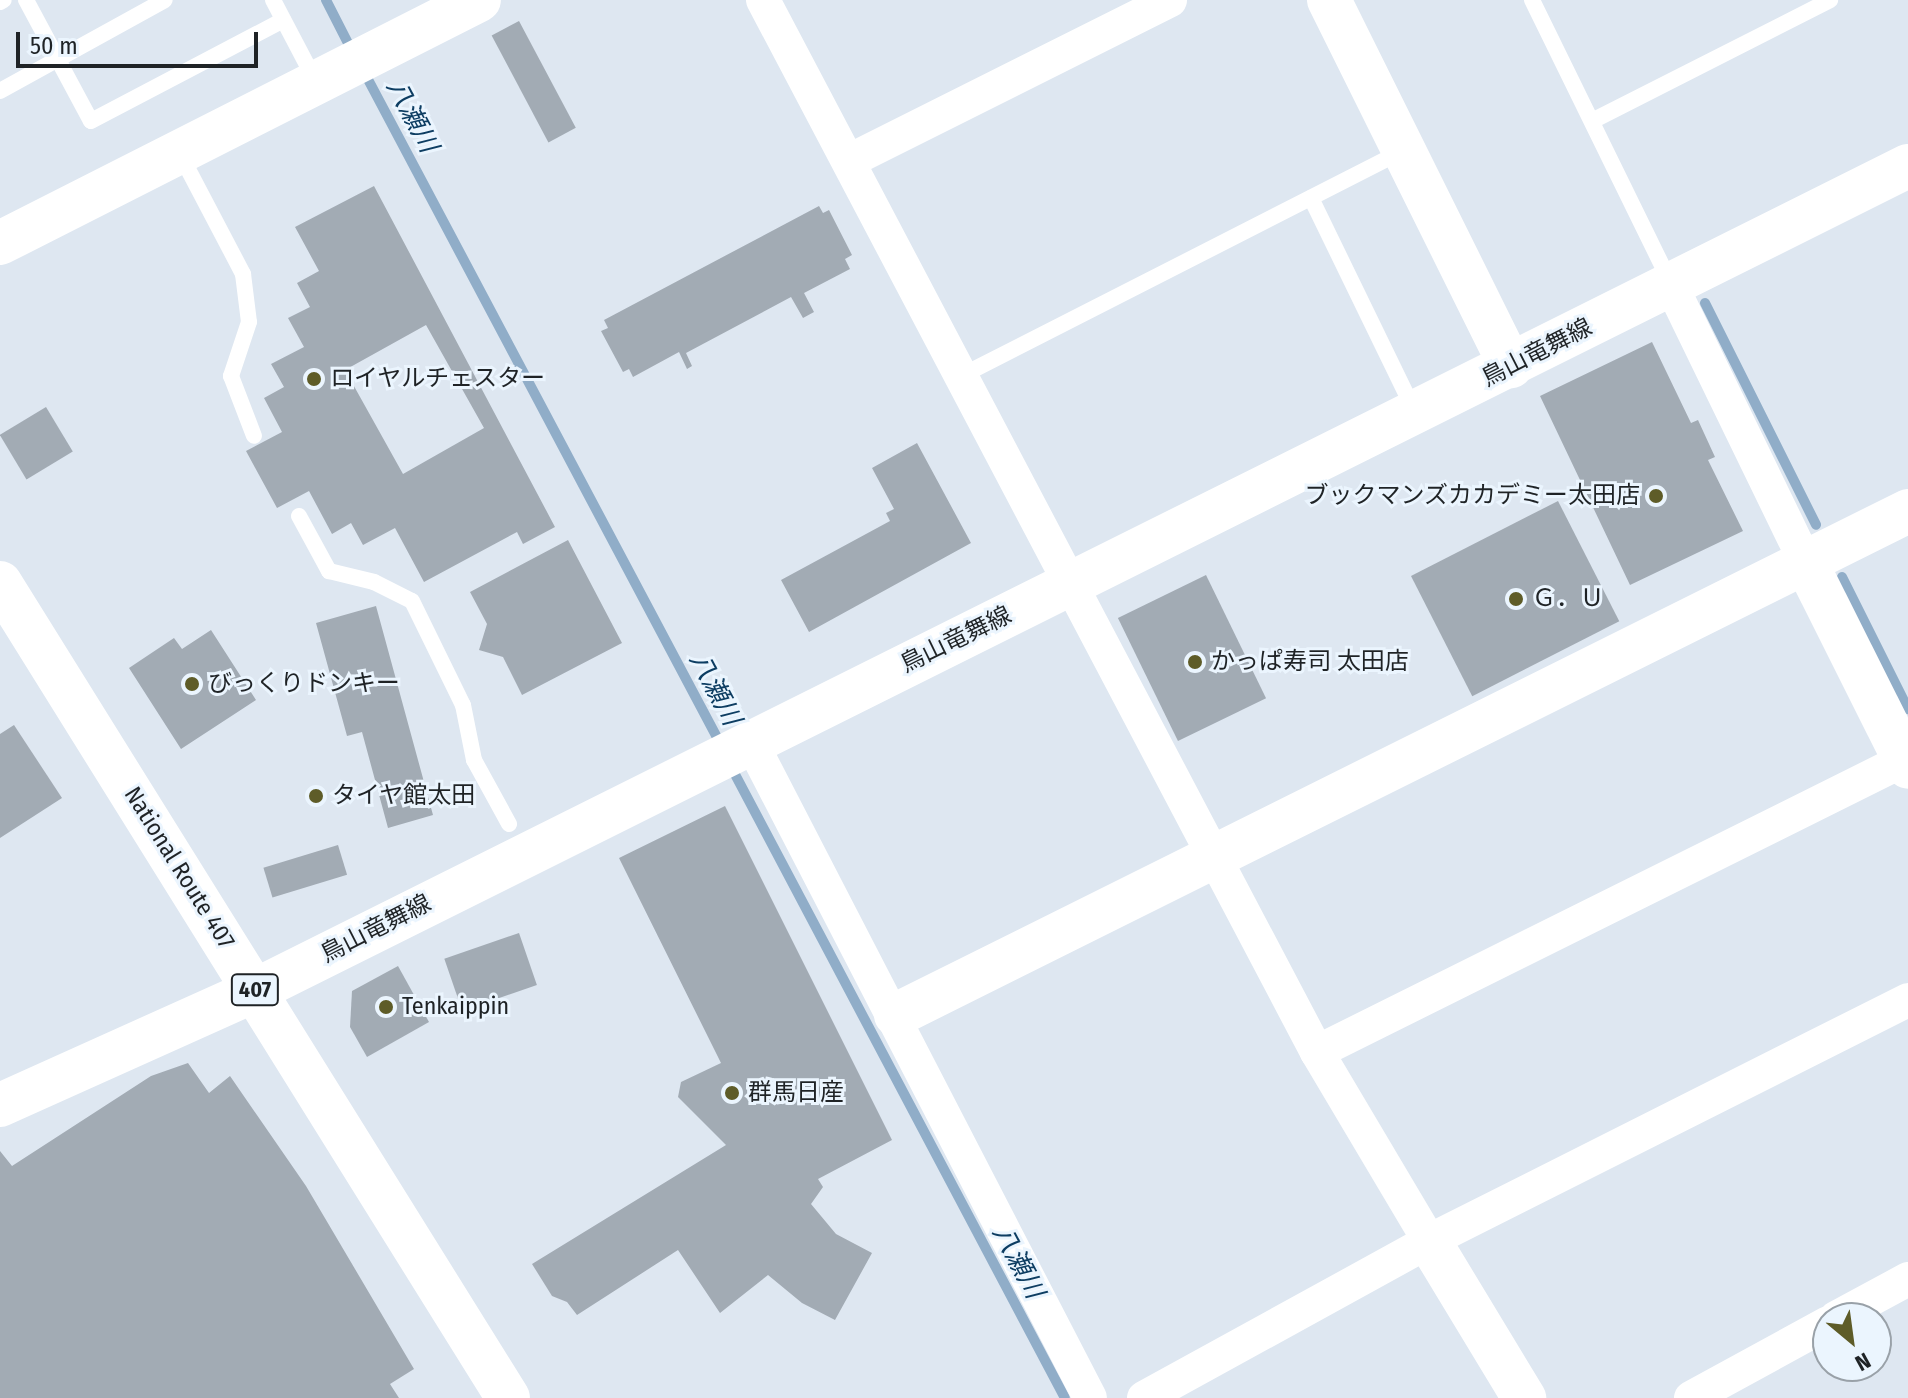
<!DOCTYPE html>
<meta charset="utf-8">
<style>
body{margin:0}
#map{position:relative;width:1908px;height:1398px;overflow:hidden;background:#dee7f1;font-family:"Fira Sans Condensed","Noto Sans JP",sans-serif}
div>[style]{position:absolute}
.stream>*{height:10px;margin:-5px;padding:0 5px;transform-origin:5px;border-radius:5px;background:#90adc8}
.building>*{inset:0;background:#a2abb4;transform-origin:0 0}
.lane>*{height:16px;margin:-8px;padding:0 8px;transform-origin:8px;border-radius:8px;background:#fff}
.street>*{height:34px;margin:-17px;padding:0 17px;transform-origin:17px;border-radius:17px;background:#fff}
.secondary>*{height:44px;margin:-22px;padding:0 22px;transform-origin:22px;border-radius:22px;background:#fff}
.highway>*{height:44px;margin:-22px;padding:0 22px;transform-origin:22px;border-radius:22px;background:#fff}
.dots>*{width:22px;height:22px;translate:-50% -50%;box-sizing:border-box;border:4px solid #ebf5fe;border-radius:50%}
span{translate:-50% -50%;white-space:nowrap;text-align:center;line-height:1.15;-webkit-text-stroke:6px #ebf5fe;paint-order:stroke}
.shield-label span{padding:2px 6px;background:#ebf5fe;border:2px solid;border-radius:6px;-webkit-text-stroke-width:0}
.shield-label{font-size:22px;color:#1f2326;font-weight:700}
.street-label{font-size:24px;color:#1f2326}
.poi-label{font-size:24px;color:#1f2326}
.left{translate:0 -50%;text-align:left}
.right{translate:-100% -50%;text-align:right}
.water-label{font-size:26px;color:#0d3d62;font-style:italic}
.north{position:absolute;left:1812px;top:1302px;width:80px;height:80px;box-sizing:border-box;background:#ebf5fe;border:2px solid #99a1a8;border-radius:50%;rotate:151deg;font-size:22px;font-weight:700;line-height:32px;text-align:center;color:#1f2326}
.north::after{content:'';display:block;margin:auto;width:28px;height:36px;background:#5e5c28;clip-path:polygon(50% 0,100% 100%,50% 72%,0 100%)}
.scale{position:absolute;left:16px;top:32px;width:242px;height:36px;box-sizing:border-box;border:4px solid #1f2326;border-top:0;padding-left:10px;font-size:24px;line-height:28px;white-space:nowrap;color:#1f2326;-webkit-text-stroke:6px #ebf5fe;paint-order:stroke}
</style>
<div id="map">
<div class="stream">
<i style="left:326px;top:0;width:59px;rotate:63deg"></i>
<i style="left:363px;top:70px;width:764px;rotate:62.06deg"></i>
<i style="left:1705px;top:303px;width:248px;rotate:63.4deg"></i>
<i style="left:1842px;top:577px;width:148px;rotate:63.4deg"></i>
<i style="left:729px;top:763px;width:718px;rotate:62.12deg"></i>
</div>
<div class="building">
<i style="left:519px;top:21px;width:121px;height:31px;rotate:62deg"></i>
<i style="clip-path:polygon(evenodd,374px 186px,555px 527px,523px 544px,517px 532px,424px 582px,395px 528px,363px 545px,351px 523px,332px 534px,309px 491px,277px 508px,246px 451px,282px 432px,264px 398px,284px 387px,271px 364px,304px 347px,288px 318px,310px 307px,297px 283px,319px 271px,295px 227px,374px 186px,426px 325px,484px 428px,403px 474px,345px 370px,426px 325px)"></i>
<i style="clip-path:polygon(819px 206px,823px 213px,829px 210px,852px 255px,845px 259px,850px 269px,804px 293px,814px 312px,803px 318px,791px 297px,686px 353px,692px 366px,687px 369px,679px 352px,633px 377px,629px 369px,623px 372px,601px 331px,608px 328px,604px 320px)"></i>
<i style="clip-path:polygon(1652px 342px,1691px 423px,1698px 420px,1715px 457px,1708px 460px,1743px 531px,1630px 585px,1540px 396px)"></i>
<i style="left:46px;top:407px;width:52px;height:54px;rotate:59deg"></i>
<i style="clip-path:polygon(917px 443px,971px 543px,809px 632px,781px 580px,890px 521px,886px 513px,894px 509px,872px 468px)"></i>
<i style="left:1558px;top:501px;width:135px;height:165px;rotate:63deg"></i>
<i style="clip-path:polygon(568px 540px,622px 643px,522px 695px,503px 657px,479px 650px,487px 624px,470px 592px)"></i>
<i style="left:1206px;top:575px;width:137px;height:98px;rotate:64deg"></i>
<i style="clip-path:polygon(376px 606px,433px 815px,388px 828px,362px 732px,347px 736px,316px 623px)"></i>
<i style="clip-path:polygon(211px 630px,256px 700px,181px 749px,129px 668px,174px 638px,182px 649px)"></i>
<i style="clip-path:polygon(14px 725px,62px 798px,0 838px,0 734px)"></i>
<i style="clip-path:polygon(725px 806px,892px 1140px,818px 1179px,823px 1187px,811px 1204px,836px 1234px,872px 1253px,835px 1320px,802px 1303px,768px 1275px,720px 1313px,678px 1250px,577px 1315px,567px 1302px,552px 1296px,532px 1264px,726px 1145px,678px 1097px,681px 1082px,721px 1063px,619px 858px)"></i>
<i style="left:338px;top:845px;width:31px;height:78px;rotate:73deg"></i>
<i style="left:519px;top:933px;width:55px;height:79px;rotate:71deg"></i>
<i style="clip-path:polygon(398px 966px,429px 1022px,367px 1057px,350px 1027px,352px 991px)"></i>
<i style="clip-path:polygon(188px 1063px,209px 1093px,230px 1076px,306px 1186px,414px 1369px,390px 1384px,399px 1398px,0 1398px,0 1151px,12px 1166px,151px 1076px)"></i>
</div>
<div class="lane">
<i style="left:26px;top:0;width:137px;rotate:61.8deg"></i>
<i style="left:91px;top:121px;width:217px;rotate:-27.7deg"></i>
<i style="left:273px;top:0;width:90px;rotate:62.3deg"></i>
<i style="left:1532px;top:0;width:316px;rotate:63.9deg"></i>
<i style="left:0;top:2px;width:4px;rotate:-27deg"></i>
<i style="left:0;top:91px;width:188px;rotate:-28.9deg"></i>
<i style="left:1592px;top:121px;width:267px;rotate:-26.9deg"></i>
<i style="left:179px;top:152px;width:138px;rotate:62.3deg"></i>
<i style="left:243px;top:274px;width:48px;rotate:82.9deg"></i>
<i style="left:249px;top:322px;width:57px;rotate:108.4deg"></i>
<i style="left:231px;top:376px;width:64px;rotate:69deg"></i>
<i style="left:1311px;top:198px;width:238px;rotate:64.1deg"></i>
<i style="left:963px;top:375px;width:494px;rotate:-27deg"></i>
<i style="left:299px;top:516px;width:63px;rotate:61.4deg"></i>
<i style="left:329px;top:571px;width:46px;rotate:13.7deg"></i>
<i style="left:374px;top:582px;width:42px;rotate:26.6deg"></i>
<i style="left:412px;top:601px;width:116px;rotate:63.9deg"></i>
<i style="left:463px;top:705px;width:56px;rotate:78.7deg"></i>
<i style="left:474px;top:760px;width:73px;rotate:61.3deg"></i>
</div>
<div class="street">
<i style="left:763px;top:0;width:1189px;rotate:62.23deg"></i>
<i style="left:1317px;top:1052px;width:220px;rotate:59.3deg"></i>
<i style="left:849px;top:161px;width:359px;rotate:-26.6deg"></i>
<i style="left:1671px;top:285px;width:307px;rotate:64.1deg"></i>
<i style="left:751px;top:742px;width:738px;rotate:62.67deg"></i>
<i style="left:1317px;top:1052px;width:660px;rotate:-26.45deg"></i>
<i style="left:1836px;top:1318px;width:82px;rotate:-28.4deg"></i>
<i style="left:1144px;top:1398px;width:325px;rotate:-28.8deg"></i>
<i style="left:1429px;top:1241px;width:536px;rotate:-26.71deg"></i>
<i style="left:1691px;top:1398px;width:156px;rotate:-28.7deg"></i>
</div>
<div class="secondary">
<i style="left:1329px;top:0;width:409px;rotate:63.6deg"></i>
<i style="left:0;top:243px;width:537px;rotate:-26.9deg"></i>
<i style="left:1805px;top:561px;width:230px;rotate:63.4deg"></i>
<i style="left:896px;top:1015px;width:1131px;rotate:-26.47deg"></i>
<i style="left:0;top:1105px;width:281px;rotate:-24.2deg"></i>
<i style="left:256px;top:990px;width:1846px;rotate:-26.51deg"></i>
<i style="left:1429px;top:1241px;width:184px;rotate:58.8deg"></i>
</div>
<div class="highway">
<i style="left:0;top:583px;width:960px;rotate:58.06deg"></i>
</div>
<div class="dots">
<i style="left:314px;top:379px;background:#5e5c28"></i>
<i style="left:1656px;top:496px;background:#5e5c28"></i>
<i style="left:1516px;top:599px;background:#5e5c28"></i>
<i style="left:1195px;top:662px;background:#5e5c28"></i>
<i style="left:192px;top:684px;background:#5e5c28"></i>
<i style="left:316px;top:796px;background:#5e5c28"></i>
<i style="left:386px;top:1007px;background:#5e5c28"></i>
<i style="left:732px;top:1093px;background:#5e5c28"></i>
</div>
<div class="shield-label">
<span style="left:255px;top:990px">407</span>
</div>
<div class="street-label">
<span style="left:1537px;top:353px;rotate:-27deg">鳥山竜舞線</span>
<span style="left:956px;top:640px;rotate:-26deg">鳥山竜舞線</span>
<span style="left:179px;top:868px;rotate:58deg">National Route 407</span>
<span style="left:376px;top:929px;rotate:-27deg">鳥山竜舞線</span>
</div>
<div class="poi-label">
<span class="left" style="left:330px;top:379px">ロイヤルチェスター</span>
<span class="right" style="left:1640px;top:496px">ブックマンズカカデミー太田店</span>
<span class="left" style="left:1532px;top:599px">Ｇ．Ｕ</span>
<span class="left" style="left:1211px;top:662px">かっぱ寿司 太田店</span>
<span class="left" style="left:208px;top:684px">びっくりドンキー</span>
<span class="left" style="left:332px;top:796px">タイヤ館太田</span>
<span class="left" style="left:402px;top:1007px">Tenkaippin</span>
<span class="left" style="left:748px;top:1093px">群馬日産</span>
</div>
<div class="water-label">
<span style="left:412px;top:116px;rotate:62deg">八瀬川</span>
<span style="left:715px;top:689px;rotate:62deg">八瀬川</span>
<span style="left:1018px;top:1262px;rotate:62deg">八瀬川</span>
</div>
<div class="north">N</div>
<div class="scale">50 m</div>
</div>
